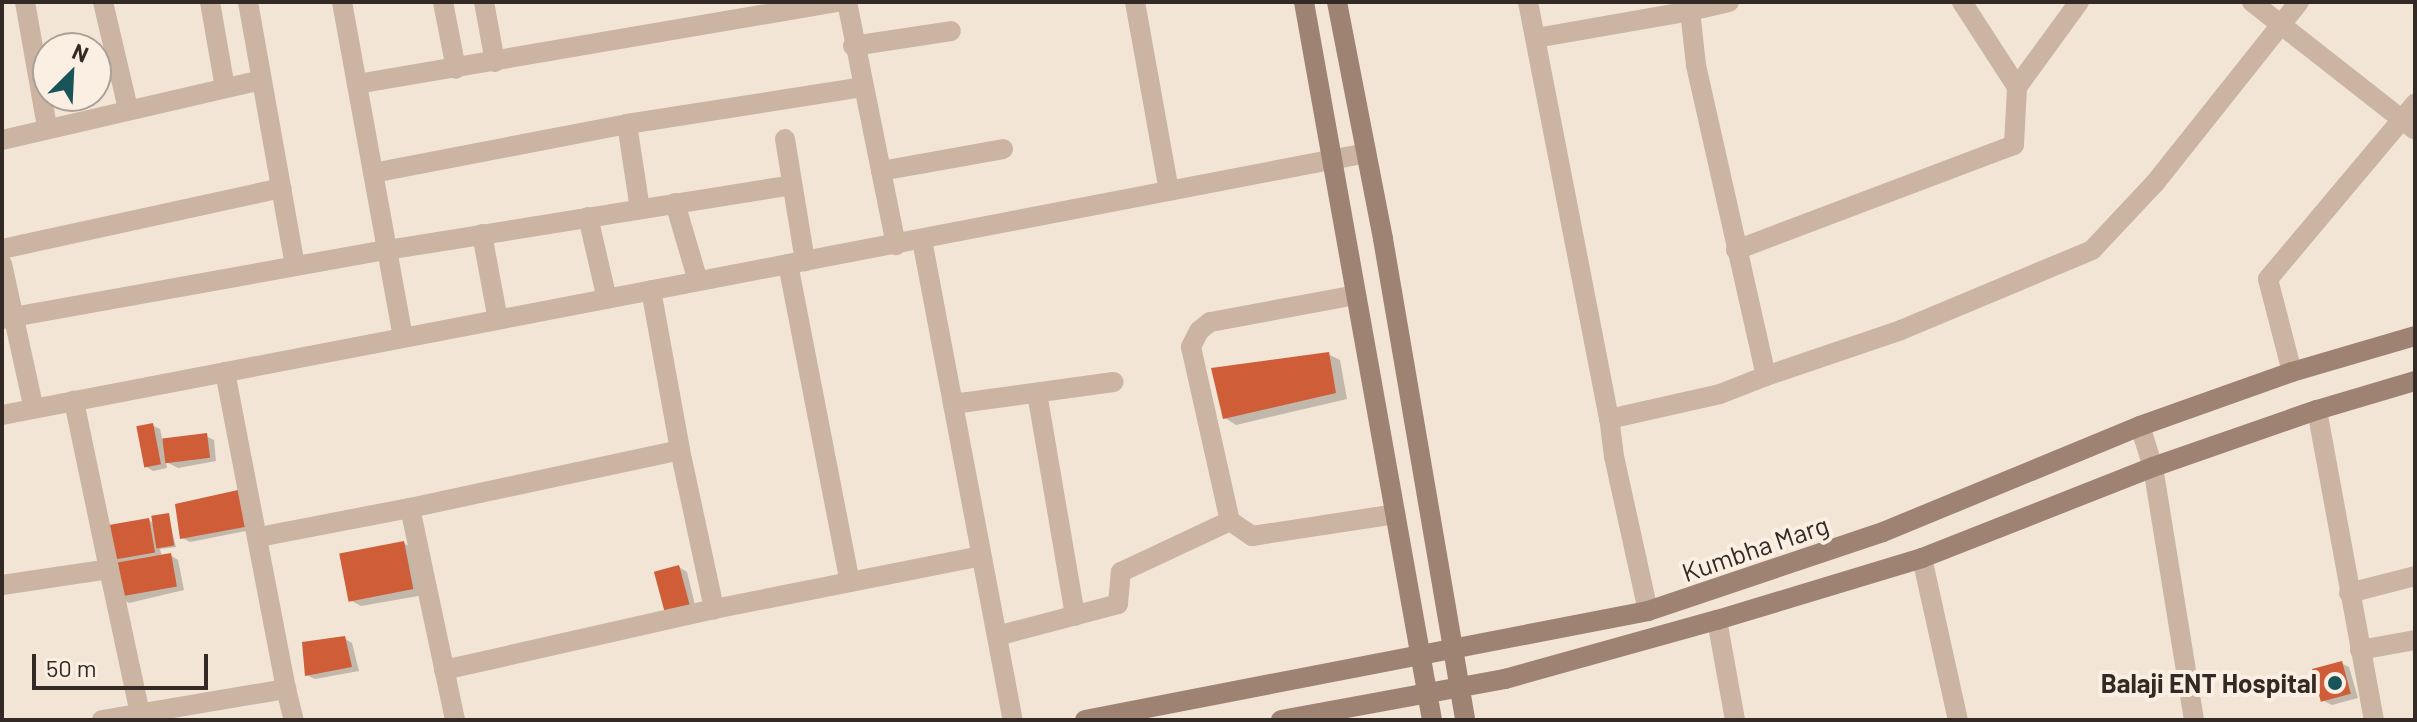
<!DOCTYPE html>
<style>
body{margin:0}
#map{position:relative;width:2417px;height:722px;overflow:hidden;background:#f2e5d6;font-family:Barlow,sans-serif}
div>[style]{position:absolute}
.shadow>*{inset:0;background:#0003}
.building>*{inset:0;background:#ce5d38;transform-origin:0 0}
.street>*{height:20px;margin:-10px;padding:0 10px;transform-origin:10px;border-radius:10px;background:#cbb4a1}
.secondary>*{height:20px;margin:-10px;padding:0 10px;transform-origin:10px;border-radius:10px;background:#9e8373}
.dots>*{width:22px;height:22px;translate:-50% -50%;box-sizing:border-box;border:4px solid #faefe2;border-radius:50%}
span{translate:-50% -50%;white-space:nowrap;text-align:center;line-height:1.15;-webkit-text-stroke:8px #faefe2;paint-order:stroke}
.street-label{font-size:26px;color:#342a25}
.poi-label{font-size:26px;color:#342a25;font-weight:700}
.right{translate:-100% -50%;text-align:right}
.frame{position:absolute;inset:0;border:4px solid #342a25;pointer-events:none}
.north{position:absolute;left:32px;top:32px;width:80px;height:80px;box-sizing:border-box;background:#faefe2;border:2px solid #aba096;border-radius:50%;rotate:24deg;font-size:22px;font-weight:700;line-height:32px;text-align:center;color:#342a25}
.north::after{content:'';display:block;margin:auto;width:28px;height:36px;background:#185458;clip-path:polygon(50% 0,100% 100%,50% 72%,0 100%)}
.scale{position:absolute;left:32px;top:654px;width:176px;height:36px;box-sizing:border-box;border:4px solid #342a25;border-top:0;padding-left:10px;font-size:24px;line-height:28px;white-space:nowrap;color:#342a25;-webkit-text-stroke:6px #faefe2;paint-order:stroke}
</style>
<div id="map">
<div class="shadow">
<i style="clip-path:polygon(1328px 354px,1340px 360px,1347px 399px,1236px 425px,1225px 418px)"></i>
<i style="clip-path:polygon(152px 425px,160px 429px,163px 443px,206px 436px,214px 440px,216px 461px,178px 468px,166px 462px,167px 468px,153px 471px,145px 466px)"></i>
<i style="clip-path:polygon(177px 506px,256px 529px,190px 542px,182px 538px)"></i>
<i style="clip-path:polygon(168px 515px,176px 547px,160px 549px,162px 557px,170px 555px,178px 560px,184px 590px,129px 603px,121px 598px,122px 565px,112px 559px,149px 520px,154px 524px)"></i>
<i style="clip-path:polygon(404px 543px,415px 550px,424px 595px,361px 606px,350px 600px)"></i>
<i style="clip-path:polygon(679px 567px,687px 572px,696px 609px,673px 615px)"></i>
<i style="clip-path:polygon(344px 638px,352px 643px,359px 671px,315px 679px,307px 675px)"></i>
<i style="clip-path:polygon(2341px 663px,2349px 667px,2358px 698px,2332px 705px,2324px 701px)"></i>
</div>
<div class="building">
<i style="clip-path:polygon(1329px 352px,1336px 393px,1223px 419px,1211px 368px)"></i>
<i style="left:153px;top:423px;width:42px;height:17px;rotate:79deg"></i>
<i style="left:207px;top:433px;width:25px;height:45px;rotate:83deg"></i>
<i style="clip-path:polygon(238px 490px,250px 526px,180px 539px,175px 504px)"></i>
<i style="left:169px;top:513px;width:33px;height:18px;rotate:81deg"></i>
<i style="left:149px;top:518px;width:35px;height:48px;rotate:80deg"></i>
<i style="left:404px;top:541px;width:49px;height:66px;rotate:79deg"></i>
<i style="left:171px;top:553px;width:34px;height:60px;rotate:80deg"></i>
<i style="left:679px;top:565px;width:42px;height:26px;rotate:75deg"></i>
<i style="clip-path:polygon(345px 636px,352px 667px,305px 676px,302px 642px)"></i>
<i style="left:2342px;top:661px;width:34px;height:31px;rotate:75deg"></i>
</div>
<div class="street">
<i style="left:25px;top:2px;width:127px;rotate:80deg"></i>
<i style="left:103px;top:2px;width:110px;rotate:76.8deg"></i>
<i style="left:210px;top:2px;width:87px;rotate:80.1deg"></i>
<i style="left:248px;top:2px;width:268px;rotate:79.9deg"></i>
<i style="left:342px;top:2px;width:341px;rotate:79.7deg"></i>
<i style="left:443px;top:2px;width:68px;rotate:79deg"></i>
<i style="left:484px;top:2px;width:61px;rotate:79.6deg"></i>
<i style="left:847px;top:2px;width:248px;rotate:78.6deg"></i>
<i style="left:1135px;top:2px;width:192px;rotate:79.8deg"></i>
<i style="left:1528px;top:2px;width:425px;rotate:79deg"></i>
<i style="left:1962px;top:2px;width:101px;rotate:57.1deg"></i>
<i style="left:2252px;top:2px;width:207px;rotate:38.1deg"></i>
<i style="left:1536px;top:38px;width:156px;rotate:-9.9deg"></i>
<i style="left:853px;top:46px;width:99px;rotate:-8.7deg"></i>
<i style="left:357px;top:84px;width:489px;rotate:-9.7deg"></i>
<i style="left:627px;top:124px;width:86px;rotate:81.3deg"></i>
<i style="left:785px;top:139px;width:124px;rotate:80.7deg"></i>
<i style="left:2px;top:140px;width:266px;rotate:-13deg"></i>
<i style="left:881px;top:171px;width:124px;rotate:-10.2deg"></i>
<i style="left:373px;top:173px;width:259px;rotate:-10.9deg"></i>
<i style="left:627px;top:124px;width:238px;rotate:-8.9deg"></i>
<i style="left:675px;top:203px;width:81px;rotate:73.6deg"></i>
<i style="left:588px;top:217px;width:84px;rotate:77deg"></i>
<i style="left:482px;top:234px;width:87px;rotate:79.5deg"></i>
<i style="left:922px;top:240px;width:489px;rotate:79.3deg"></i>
<i style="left:2px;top:249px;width:286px;rotate:-12.3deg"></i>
<i style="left:1736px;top:250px;width:297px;rotate:-20.7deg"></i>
<i style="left:2014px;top:145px;width:58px;rotate:-87deg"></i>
<i style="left:2017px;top:87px;width:105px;rotate:-53.9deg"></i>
<i style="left:2px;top:264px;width:148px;rotate:77.6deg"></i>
<i style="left:788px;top:264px;width:324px;rotate:79deg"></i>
<i style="left:651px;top:290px;width:163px;rotate:79.7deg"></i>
<i style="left:680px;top:450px;width:163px;rotate:77.9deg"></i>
<i style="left:1356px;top:295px;width:148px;rotate:169.5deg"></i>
<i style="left:1210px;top:322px;width:14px;rotate:141deg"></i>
<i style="left:1199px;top:331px;width:18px;rotate:117deg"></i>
<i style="left:1191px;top:347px;width:178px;rotate:77.4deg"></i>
<i style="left:1230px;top:521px;width:27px;rotate:34deg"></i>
<i style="left:1252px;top:536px;width:145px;rotate:-8.7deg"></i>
<i style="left:2px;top:319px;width:391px;rotate:-10.2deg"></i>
<i style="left:387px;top:250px;width:410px;rotate:-9.1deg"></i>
<i style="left:225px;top:372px;width:323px;rotate:79.1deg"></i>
<i style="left:2292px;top:372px;width:96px;rotate:-104.5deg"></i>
<i style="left:2268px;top:279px;width:229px;rotate:-50deg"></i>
<i style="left:1766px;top:376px;width:143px;rotate:-18.8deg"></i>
<i style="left:1901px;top:330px;width:207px;rotate:-22.7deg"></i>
<i style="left:2092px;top:250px;width:92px;rotate:-46.8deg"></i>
<i style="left:2155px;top:183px;width:231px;rotate:-51.5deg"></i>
<i style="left:1037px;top:393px;width:226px;rotate:80.3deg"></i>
<i style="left:953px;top:404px;width:162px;rotate:-7.8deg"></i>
<i style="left:2317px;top:410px;width:315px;rotate:79.6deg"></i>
<i style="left:2px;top:415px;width:1389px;rotate:-10.87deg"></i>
<i style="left:2140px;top:426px;width:43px;rotate:72.4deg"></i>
<i style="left:2153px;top:467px;width:256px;rotate:80.8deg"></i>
<i style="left:410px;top:508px;width:276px;rotate:-12.1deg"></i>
<i style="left:259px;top:537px;width:154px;rotate:-10.9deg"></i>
<i style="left:410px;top:508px;width:217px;rotate:78deg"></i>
<i style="left:1922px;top:558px;width:166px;rotate:77.5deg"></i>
<i style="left:109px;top:569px;width:148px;rotate:77.9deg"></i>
<i style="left:2px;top:585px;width:108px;rotate:-8.5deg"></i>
<i style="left:109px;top:569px;width:172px;rotate:-101.8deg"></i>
<i style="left:2349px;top:593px;width:68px;rotate:-14.4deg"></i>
<i style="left:1648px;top:611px;width:158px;rotate:-102.4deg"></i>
<i style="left:1614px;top:457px;width:38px;rotate:-97deg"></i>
<i style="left:1609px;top:419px;width:114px;rotate:-12.7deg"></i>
<i style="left:1720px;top:394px;width:49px;rotate:-21.4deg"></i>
<i style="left:1766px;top:376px;width:319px;rotate:-102.7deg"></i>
<i style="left:1696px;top:65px;width:54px;rotate:-96.3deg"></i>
<i style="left:1690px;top:11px;width:40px;rotate:-13deg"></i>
<i style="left:1717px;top:620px;width:102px;rotate:79.8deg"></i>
<i style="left:997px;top:636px;width:125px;rotate:-14.8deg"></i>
<i style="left:1118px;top:604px;width:32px;rotate:-85deg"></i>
<i style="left:1121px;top:572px;width:120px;rotate:-25.1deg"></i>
<i style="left:2360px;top:650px;width:56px;rotate:-10.3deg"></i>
<i style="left:444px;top:670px;width:277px;rotate:-12.7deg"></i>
<i style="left:714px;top:609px;width:272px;rotate:-11.2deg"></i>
<i style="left:102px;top:720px;width:187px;rotate:-9.6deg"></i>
<i style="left:286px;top:689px;width:32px;rotate:76deg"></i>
</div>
<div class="secondary">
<i style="left:1304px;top:2px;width:729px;rotate:79.89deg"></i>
<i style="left:1337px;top:2px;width:241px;rotate:79deg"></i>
<i style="left:1383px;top:239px;width:488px;rotate:80.3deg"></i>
<i style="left:1085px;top:720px;width:573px;rotate:-10.96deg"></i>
<i style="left:1648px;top:611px;width:248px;rotate:-18.6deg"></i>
<i style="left:1883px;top:532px;width:278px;rotate:-22.4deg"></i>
<i style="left:2140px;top:426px;width:161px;rotate:-19.6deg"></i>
<i style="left:2292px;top:372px;width:128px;rotate:-16.3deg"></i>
<i style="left:1281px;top:720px;width:228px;rotate:-10.4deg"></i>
<i style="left:1505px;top:679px;width:220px;rotate:-15.6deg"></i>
<i style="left:1717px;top:620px;width:214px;rotate:-16.8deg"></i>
<i style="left:1922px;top:558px;width:248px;rotate:-21.5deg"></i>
<i style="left:2153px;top:467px;width:174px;rotate:-19.2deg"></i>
<i style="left:2317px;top:410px;width:102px;rotate:-16.5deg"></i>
</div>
<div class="dots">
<i style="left:2335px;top:683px;background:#185458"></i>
</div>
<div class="street-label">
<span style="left:1755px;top:548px;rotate:-19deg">Kumbha Marg</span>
</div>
<div class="poi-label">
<span class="right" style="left:2317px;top:683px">Balaji ENT Hospital</span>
</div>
<div class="frame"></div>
<div class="north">N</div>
<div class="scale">50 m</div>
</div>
